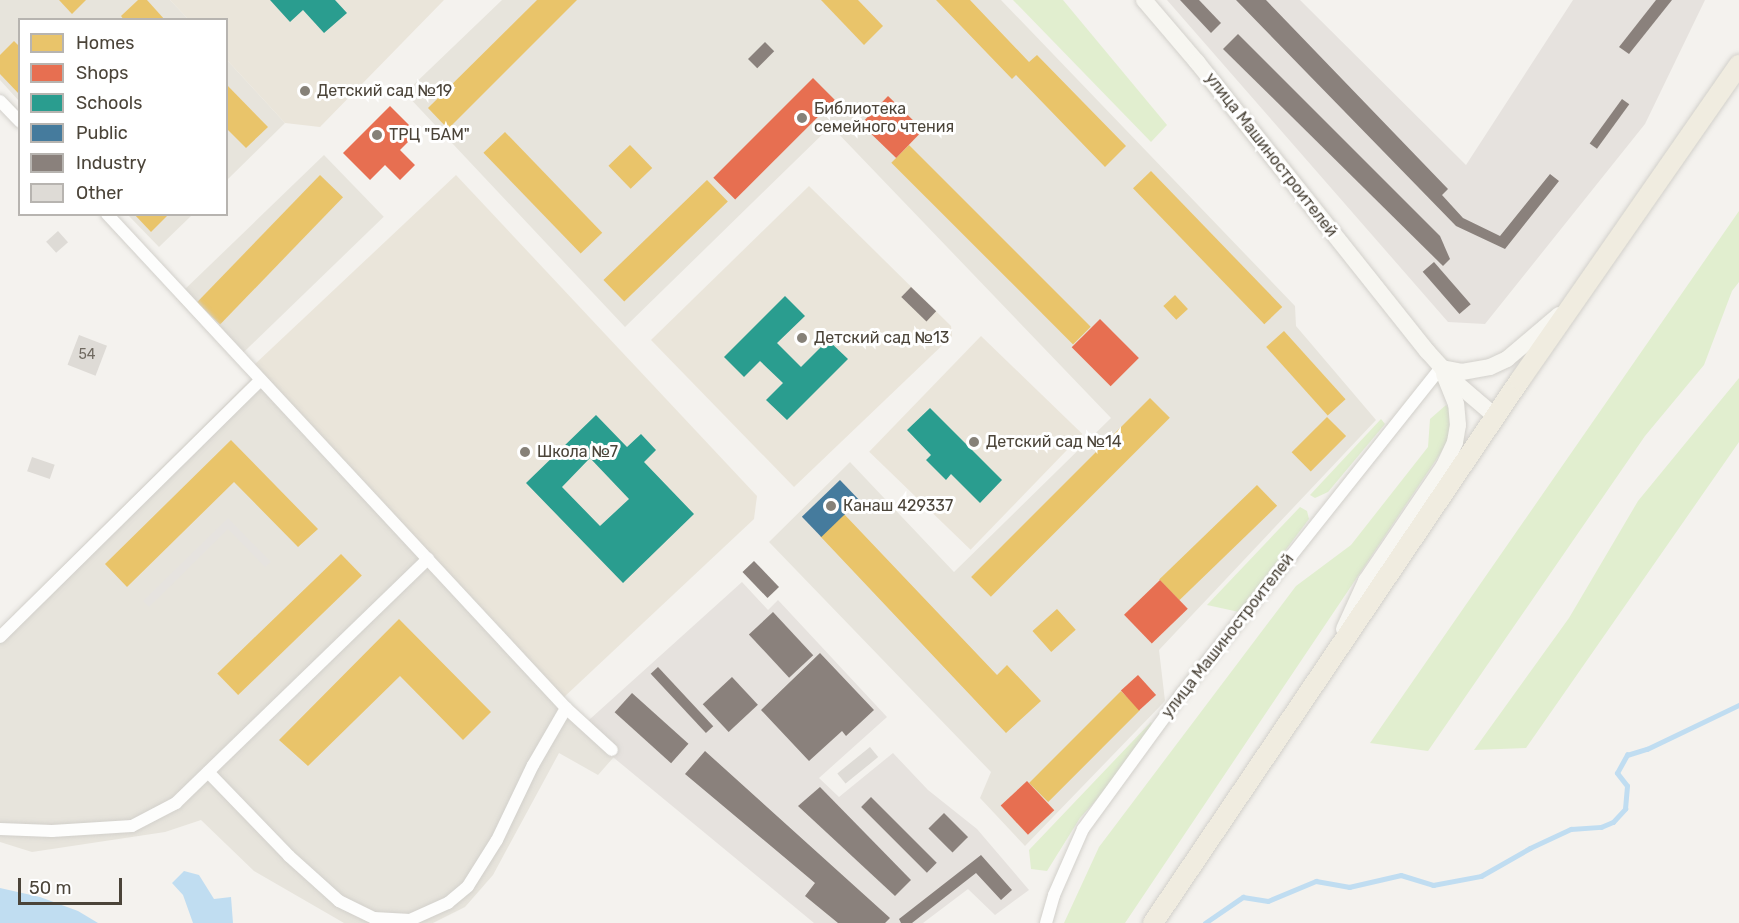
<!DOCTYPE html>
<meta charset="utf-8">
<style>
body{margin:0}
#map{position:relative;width:1739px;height:923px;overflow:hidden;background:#f4f2ee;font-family:Rubik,sans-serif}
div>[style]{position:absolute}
.residential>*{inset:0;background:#e7e4dc;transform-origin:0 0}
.industrial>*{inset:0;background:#e6e2de}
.education>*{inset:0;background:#eae5da;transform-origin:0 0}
.green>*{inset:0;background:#e1eecf}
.parking>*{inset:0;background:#e6e3df}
.water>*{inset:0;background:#c0ddf1}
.homes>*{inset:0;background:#e9c46a;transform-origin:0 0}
.shops>*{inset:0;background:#e76f51;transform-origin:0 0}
.schools>*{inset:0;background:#2a9d8f}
.public>*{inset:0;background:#457b9d;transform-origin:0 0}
.industry>*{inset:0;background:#8a817c;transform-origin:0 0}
.stream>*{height:4.5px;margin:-2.25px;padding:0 2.25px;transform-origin:2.25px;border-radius:2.25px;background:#c0ddf1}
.building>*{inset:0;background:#dedbd6;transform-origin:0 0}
.roads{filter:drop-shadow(0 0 2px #d2d0cb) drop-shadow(0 0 2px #d2d0cb)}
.minor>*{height:12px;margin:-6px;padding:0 6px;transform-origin:6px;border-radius:6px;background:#fdfdfc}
.secondary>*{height:16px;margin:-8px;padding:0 8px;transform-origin:8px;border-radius:8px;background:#f7f6f1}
.trunk>*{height:20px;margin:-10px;padding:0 10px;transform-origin:10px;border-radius:10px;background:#f0ece0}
.dots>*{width:16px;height:16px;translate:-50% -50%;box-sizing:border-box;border:3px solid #fff;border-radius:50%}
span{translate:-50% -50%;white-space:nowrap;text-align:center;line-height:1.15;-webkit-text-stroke:6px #fff;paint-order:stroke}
.number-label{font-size:14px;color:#706a61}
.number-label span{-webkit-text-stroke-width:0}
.poi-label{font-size:16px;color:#4b4439}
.left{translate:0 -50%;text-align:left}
.street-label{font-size:16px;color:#4b4439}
.legend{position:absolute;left:18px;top:18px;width:210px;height:198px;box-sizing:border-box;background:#fff;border:2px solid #b7b4b0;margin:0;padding:8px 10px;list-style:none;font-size:18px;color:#4b4439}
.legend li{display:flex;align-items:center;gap:12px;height:30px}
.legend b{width:30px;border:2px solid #b7b4b0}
.scale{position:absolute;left:18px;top:878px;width:104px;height:27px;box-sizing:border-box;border:3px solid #4b4439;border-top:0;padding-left:8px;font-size:18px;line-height:21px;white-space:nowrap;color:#4b4439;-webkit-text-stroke:4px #fff;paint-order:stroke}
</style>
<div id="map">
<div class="residential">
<i style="clip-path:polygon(0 0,170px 0,188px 19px,20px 20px,19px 101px,0 80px)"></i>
<i style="clip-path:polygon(502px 0,1001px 0,1295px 306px,1296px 326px,1376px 420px,1159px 650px,1165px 701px,1025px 846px,980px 798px,991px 772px,769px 542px,850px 462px,954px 572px,1111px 418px,831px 126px,625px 327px,405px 93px)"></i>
<i style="clip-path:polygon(227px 60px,285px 123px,227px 180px)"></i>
<i style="left:324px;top:155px;width:86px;height:206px;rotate:46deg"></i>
<i style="clip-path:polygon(128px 215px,192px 215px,159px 247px)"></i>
<i style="clip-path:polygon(258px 372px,562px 699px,620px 750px,598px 775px,559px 753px,493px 875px,465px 907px,433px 923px,344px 923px,254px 871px,201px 820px,165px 832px,32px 852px,0 842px,0 628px)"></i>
</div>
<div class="industrial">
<i style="clip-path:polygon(1167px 0,1300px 0,1466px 165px,1573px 0,1705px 0,1645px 124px,1485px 324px,1448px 322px)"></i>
<i style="clip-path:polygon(742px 582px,768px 610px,778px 600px,887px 717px,819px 778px,839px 797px,893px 753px,928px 790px,977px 829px,1029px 890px,995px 915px,968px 889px,923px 923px,814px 923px,579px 729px)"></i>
</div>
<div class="education">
<i style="clip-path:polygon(170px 0,444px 0,320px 127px,285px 123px,227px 60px,226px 20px,188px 19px)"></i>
<i style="clip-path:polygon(456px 175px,757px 496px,754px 519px,562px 699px,253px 366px)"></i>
<i style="clip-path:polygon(809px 186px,951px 326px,952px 336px,794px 487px,651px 340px)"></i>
<i style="left:981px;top:336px;width:141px;height:161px;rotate:44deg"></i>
</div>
<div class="green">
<i style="clip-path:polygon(1013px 0,1063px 0,1167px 125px,1151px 142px)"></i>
<i style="clip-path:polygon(1739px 211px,1739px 282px,1732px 291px,1704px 365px,1645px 436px,1428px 751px,1370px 743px)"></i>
<i style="clip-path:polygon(1739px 378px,1739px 442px,1526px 748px,1474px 750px,1569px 618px,1638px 501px)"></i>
<i style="clip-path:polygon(1446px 405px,1449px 409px,1450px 439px,1125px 923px,1064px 923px,1099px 847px,1296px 586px,1351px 545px,1428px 447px,1430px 419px)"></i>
<i style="clip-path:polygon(1381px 419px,1385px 424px,1328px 492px,1315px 498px,1310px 495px)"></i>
<i style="clip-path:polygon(1300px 507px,1307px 511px,1309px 519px,1239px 612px,1207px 605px)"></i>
<i style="clip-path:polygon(1151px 722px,1153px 727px,1108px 787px,1080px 818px,1047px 871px,1031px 869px,1029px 850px)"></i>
</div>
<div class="parking">
<i style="clip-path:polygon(228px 518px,271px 562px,265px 567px,228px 529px,149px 607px,143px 601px)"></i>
</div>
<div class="water">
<i style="clip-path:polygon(184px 871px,199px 875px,214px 899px,231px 897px,233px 923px,193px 923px,183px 895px,172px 883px)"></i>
<i style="clip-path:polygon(0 888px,40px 897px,78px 911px,98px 923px,0 923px)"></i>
</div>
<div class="homes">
<i style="clip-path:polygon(59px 0,86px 0,72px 14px)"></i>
<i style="clip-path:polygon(138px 0,147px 0,165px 20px,124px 20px,121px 16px)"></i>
<i style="clip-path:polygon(537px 0,577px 0,448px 129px,428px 108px)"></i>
<i style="clip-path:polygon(821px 0,858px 0,883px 26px,864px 45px)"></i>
<i style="clip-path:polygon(936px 0,970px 0,1029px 62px,1037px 55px,1126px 146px,1105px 167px,1016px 75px,1012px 79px)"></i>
<i style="clip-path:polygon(14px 41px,20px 47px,20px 95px,0 74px,0 55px)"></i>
<i style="clip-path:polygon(226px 84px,268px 127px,246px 148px,226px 128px)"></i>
<i style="left:505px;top:132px;width:140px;height:30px;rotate:46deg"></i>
<i style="left:630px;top:145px;width:32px;height:30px;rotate:46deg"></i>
<i style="left:909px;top:145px;width:257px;height:25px;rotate:45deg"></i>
<i style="left:1151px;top:171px;width:189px;height:25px;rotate:46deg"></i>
<i style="left:320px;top:175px;width:32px;height:177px;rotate:44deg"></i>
<i style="left:707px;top:180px;width:30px;height:144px;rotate:46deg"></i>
<i style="clip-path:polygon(134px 214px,169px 214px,151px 232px)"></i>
<i style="left:1175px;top:295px;width:19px;height:16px;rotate:47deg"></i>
<i style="left:1284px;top:331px;width:92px;height:24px;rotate:48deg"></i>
<i style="left:1150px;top:398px;width:28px;height:253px;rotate:45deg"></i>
<i style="left:1327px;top:417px;width:27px;height:50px;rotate:45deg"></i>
<i style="clip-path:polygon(231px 440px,318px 529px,298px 547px,234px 482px,127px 587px,105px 564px)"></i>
<i style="left:1257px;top:485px;width:29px;height:136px;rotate:46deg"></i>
<i style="clip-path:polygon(844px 514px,997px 675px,1007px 665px,1041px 701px,1006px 733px,820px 536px)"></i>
<i style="left:341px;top:554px;width:30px;height:172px;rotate:46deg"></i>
<i style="left:1057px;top:609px;width:28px;height:33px;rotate:48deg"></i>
<i style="clip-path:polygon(399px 619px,491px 712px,463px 740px,400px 676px,308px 766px,279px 740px)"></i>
<i style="left:1121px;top:691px;width:27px;height:130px;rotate:45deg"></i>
</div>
<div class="shops">
<i style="left:813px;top:78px;width:31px;height:141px;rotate:45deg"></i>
<i style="left:888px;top:96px;width:49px;height:39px;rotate:44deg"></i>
<i style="clip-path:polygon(390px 106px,417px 133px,400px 150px,415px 165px,400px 180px,385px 165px,370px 180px,343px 153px)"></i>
<i style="left:1100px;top:319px;width:55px;height:40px;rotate:45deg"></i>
<i style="left:1160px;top:580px;width:40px;height:50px;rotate:46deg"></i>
<i style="left:1138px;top:675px;width:27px;height:23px;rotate:48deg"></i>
<i style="left:1027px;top:781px;width:40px;height:36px;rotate:47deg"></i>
</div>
<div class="schools">
<i style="clip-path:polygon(270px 0,335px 0,347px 13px,324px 33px,303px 10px,290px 22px)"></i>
<i style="clip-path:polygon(785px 296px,805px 316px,777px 343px,801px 367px,828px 340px,848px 359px,787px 420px,766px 400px,783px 383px,760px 361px,744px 377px,724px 357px)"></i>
<i style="clip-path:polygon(930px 408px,1002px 480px,980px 503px,951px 474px,946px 480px,926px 460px,931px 455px,907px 430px)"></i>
<i style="clip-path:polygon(evenodd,596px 415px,627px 447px,641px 434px,656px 450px,644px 462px,694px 514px,623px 583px,526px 483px,596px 415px,590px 458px,629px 499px,600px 526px,562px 487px,590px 458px)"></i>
</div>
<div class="public">
<i style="left:840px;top:480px;width:28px;height:53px;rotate:46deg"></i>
</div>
<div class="industry">
<i style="clip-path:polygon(1180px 0,1199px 0,1221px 23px,1211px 33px)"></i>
<i style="clip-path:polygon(1236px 0,1266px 0,1448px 189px,1442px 195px,1463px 218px,1500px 236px,1550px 174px,1559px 181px,1505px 249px,1456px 226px)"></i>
<i style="clip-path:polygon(1656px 0,1672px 0,1629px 54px,1619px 47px)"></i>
<i style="clip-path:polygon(1238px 34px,1440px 236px,1450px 259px,1443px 266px,1223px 49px)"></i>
<i style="left:765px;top:42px;width:13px;height:24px;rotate:45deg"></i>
<i style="left:1622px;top:99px;width:9px;height:55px;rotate:36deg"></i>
<i style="left:1434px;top:262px;width:56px;height:15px;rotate:49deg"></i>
<i style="left:911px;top:287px;width:35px;height:14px;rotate:44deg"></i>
<i style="left:754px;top:561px;width:36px;height:16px;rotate:46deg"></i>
<i style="left:773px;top:612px;width:59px;height:33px;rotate:47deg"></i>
<i style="clip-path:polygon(820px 653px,874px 710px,846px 736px,842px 731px,809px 761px,761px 710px)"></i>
<i style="left:658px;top:667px;width:81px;height:10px;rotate:47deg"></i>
<i style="left:732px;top:677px;width:38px;height:40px;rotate:47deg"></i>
<i style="left:632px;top:693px;width:76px;height:26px;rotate:42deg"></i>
<i style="clip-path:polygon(705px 751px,890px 918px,885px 923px,838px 923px,805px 896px,815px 883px,685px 774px)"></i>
<i style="clip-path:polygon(820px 787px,911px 880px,895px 896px,798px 806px)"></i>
<i style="left:871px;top:797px;width:93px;height:14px;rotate:45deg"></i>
<i style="left:944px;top:813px;width:34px;height:22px;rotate:45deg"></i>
<i style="clip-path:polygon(981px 855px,1012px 890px,1001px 900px,976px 873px,912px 923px,901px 923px,899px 919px)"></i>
</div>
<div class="stream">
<i style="left:1205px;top:923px;width:46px;rotate:-34.4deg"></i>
<i style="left:1243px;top:897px;width:25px;rotate:9deg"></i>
<i style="left:1268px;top:901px;width:52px;rotate:-22.6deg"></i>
<i style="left:1316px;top:881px;width:34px;rotate:10deg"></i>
<i style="left:1349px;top:887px;width:53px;rotate:-13deg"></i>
<i style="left:1401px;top:875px;width:34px;rotate:17deg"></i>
<i style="left:1433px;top:885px;width:49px;rotate:-10.6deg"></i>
<i style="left:1481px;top:876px;width:56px;rotate:-29.7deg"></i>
<i style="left:1530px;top:848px;width:45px;rotate:-24.9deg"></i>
<i style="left:1571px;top:829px;width:30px;rotate:-4deg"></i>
<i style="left:1601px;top:827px;width:13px;rotate:-23deg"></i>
<i style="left:1613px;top:822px;width:18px;rotate:-47deg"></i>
<i style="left:1625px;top:809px;width:23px;rotate:-85deg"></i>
<i style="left:1627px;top:786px;width:16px;rotate:-128deg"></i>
<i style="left:1617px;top:773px;width:21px;rotate:-61deg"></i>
<i style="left:1627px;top:755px;width:21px;rotate:-17deg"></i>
<i style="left:1647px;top:749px;width:102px;rotate:-25.6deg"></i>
</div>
<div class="building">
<i style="left:58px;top:231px;width:15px;height:16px;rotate:48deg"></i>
<i style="left:79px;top:335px;width:30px;height:32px;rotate:21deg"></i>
<i style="left:32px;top:457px;width:24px;height:15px;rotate:19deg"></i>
<i style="left:870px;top:747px;width:13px;height:42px;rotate:51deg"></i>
</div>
<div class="roads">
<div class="minor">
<i style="left:0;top:101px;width:29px;rotate:46deg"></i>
<i style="left:107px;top:214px;width:674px;rotate:47.1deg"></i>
<i style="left:566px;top:708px;width:62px;rotate:42.4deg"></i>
<i style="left:0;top:637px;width:366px;rotate:-44.6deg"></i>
<i style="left:208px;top:772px;width:117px;rotate:46deg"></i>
<i style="left:289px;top:856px;width:67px;rotate:42deg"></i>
<i style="left:339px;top:901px;width:39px;rotate:26deg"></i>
<i style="left:374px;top:918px;width:36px;rotate:3deg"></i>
<i style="left:410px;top:920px;width:42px;rotate:-24.1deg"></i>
<i style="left:448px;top:903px;width:26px;rotate:-40deg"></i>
<i style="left:468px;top:886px;width:54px;rotate:-57.8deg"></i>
<i style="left:497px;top:840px;width:83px;rotate:-64.4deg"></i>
<i style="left:533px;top:765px;width:66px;rotate:-59.9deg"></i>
<i style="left:0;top:829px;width:52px;rotate:2.2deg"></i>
<i style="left:52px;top:831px;width:80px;rotate:-3.6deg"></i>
<i style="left:132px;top:826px;width:50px;rotate:-27.6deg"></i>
<i style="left:176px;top:803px;width:351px;rotate:-44.1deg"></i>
<i style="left:1046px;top:923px;width:29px;rotate:-74deg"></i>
<i style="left:1054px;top:895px;width:72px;rotate:-66.3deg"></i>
<i style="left:1083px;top:829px;width:168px;rotate:-53.9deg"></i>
<i style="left:1182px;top:693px;width:416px;rotate:-51.5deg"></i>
</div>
<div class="secondary">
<i style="left:1144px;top:0;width:82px;rotate:49.5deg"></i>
<i style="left:1197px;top:62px;width:369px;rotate:51.5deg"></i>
<i style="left:1427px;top:351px;width:40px;rotate:48deg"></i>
<i style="left:1454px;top:381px;width:55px;rotate:40.6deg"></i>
<i style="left:1442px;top:368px;width:20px;rotate:11deg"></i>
<i style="left:1462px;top:372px;width:28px;rotate:-10deg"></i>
<i style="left:1490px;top:367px;width:19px;rotate:-25deg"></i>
<i style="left:1507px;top:359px;width:68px;rotate:-40.2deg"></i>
<i style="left:1344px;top:629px;width:53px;rotate:-65.4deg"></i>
<i style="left:1366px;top:581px;width:139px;rotate:-55.9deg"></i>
<i style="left:1444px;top:466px;width:26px;rotate:-65deg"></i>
<i style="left:1455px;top:442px;width:17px;rotate:-80deg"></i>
<i style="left:1458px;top:425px;width:21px;rotate:-95deg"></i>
<i style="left:1456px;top:404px;width:32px;rotate:-112deg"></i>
</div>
<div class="trunk">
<i style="left:1153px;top:923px;width:655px;rotate:-55.95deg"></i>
<i style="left:1520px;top:380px;width:384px;rotate:-55.2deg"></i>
</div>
</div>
<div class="dots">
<i style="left:305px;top:91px;background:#868178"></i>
<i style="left:802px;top:118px;background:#868178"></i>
<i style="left:377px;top:135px;background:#868178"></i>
<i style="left:802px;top:338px;background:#868178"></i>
<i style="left:974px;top:442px;background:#868178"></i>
<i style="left:525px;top:452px;background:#868178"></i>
<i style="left:831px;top:506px;background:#868178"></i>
</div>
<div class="number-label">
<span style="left:87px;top:355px">54</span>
</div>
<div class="poi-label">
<span class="left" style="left:317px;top:91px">Детский сад №19</span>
<span class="left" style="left:814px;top:118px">Библиотека<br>семейного чтения</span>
<span class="left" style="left:389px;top:135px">ТРЦ "БАМ"</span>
<span class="left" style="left:814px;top:338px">Детский сад №13</span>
<span class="left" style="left:986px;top:442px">Детский сад №14</span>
<span class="left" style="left:537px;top:452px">Школа №7</span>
<span class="left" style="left:843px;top:506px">Канаш 429337</span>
</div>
<div class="street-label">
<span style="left:1271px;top:155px;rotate:52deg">улица Машиностроителей</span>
<span style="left:1228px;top:636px;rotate:-52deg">улица Машиностроителей</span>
</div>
<ul class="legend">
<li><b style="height:16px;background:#e9c46a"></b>Homes</li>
<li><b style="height:16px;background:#e76f51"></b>Shops</li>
<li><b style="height:16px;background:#2a9d8f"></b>Schools</li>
<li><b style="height:16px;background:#457b9d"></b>Public</li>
<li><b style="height:16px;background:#8a817c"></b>Industry</li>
<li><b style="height:16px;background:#dedbd6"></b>Other</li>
</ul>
<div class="scale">50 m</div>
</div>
